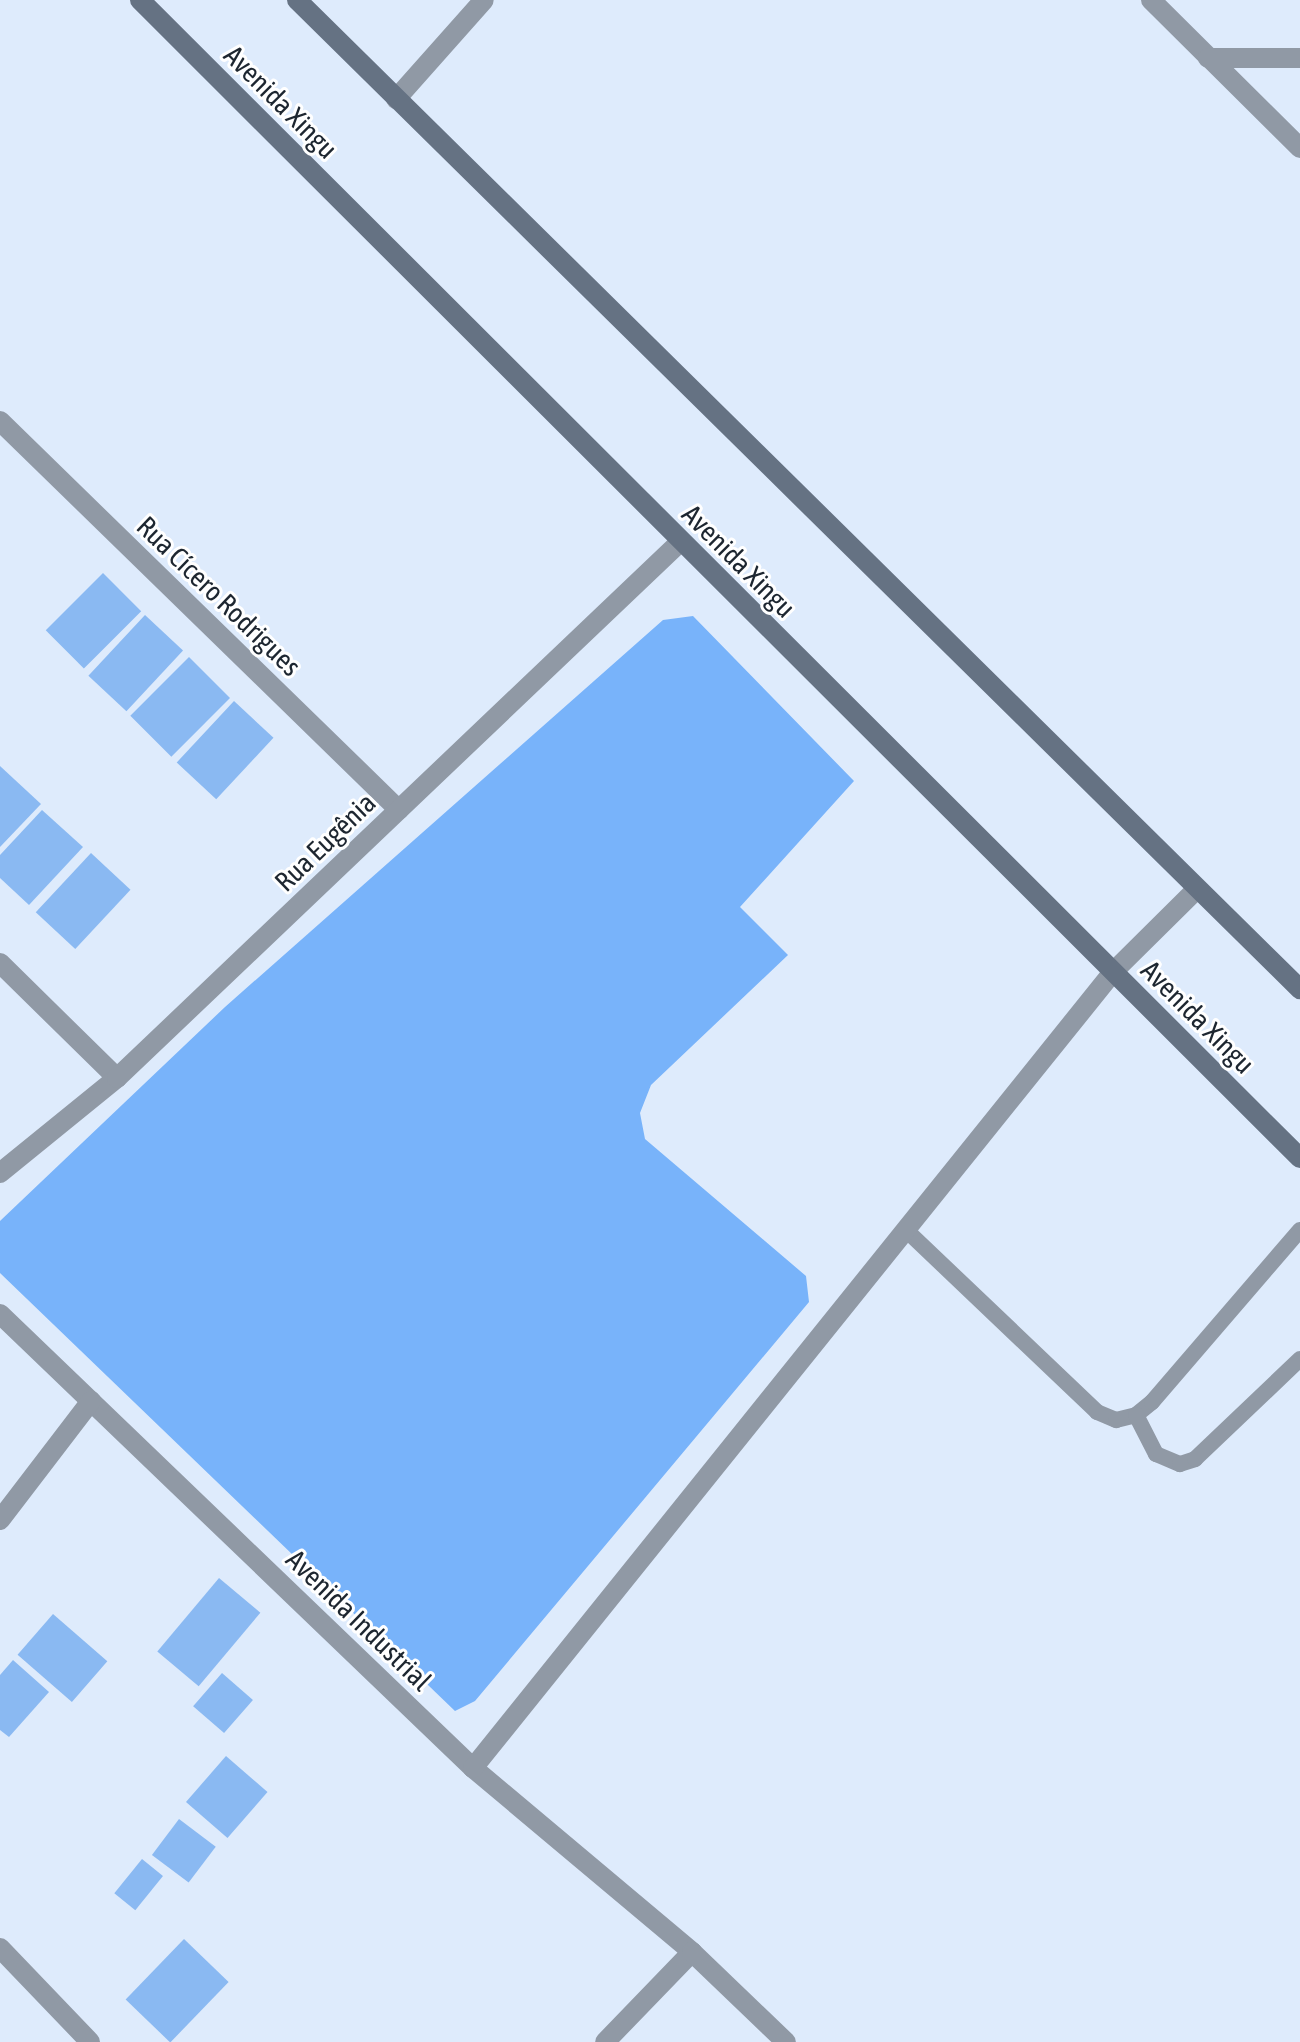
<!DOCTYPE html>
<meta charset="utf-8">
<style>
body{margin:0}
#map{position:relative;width:1300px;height:2042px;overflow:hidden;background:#deebfc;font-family:"Asap Condensed",sans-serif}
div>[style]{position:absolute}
.forest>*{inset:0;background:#78b3fa}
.building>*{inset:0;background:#8ab9f2;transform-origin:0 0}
.lane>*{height:16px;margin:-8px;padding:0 8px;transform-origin:8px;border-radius:8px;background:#9099a5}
.street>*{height:20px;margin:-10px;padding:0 10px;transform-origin:10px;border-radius:10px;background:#9099a5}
.secondary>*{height:20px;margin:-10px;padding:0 10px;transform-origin:10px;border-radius:10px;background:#657283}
span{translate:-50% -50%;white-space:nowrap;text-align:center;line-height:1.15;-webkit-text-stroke:6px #fff;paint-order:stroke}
.street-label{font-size:28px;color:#1d2630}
</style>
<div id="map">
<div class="forest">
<i style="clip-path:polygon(693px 616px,854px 781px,740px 907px,788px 955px,651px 1085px,640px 1113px,645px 1139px,806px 1276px,809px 1302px,475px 1701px,455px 1711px,0 1273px,0 1221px,225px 1007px,663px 620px)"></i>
</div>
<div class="building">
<i style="left:103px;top:573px;width:54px;height:81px;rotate:45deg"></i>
<i style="left:145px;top:615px;width:52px;height:83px;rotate:43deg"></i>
<i style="left:189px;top:657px;width:58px;height:83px;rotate:45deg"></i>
<i style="left:234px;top:701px;width:54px;height:84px;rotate:43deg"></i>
<i style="clip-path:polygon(0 766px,41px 804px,0 847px)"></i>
<i style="clip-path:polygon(42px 810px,83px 847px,29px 905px,0 878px,0 855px)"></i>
<i style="left:91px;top:853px;width:54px;height:81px;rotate:43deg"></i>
<i style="left:219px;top:1578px;width:54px;height:96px;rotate:40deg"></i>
<i style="left:53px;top:1614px;width:72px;height:54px;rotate:41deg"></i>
<i style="clip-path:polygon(13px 1660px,49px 1692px,9px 1737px,0 1730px,0 1675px)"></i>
<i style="left:222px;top:1673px;width:41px;height:44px;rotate:41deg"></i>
<i style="left:226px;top:1756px;width:55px;height:61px;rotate:41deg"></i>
<i style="left:179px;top:1819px;width:46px;height:45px;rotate:37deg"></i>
<i style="left:142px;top:1859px;width:27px;height:44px;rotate:39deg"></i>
<i style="left:184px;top:1939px;width:62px;height:84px;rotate:44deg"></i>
</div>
<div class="lane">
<i style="left:906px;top:1230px;width:264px;rotate:43.6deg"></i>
<i style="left:1097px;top:1412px;width:21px;rotate:23deg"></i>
<i style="left:1116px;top:1420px;width:21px;rotate:-14deg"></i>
<i style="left:1136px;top:1415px;width:21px;rotate:-39deg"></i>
<i style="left:1152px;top:1402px;width:227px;rotate:-49.3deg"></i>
<i style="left:1136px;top:1415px;width:44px;rotate:62.9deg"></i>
<i style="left:1156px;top:1454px;width:26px;rotate:23deg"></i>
<i style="left:1180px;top:1464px;width:16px;rotate:-18deg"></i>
<i style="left:1195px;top:1459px;width:145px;rotate:-43.6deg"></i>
</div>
<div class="street">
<i style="left:1151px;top:0;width:210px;rotate:44.8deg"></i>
<i style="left:1208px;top:58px;width:92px"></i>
<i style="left:396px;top:99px;width:132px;rotate:-48.4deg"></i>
<i style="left:0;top:421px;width:557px;rotate:44.27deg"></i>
<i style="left:0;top:963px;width:164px;rotate:44.5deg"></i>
<i style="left:0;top:1173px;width:151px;rotate:-39.1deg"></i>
<i style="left:117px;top:1078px;width:777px;rotate:-43.59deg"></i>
<i style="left:0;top:1314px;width:656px;rotate:43.83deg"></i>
<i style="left:473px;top:1768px;width:286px;rotate:40deg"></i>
<i style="left:692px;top:1952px;width:125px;rotate:134deg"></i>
<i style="left:0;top:1520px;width:150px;rotate:-52.6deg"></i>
<i style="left:473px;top:1768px;width:1021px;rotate:-51.2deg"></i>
<i style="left:1113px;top:972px;width:117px;rotate:-44.7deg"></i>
<i style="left:0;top:1948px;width:130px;rotate:46.2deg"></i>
<i style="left:692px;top:1952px;width:130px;rotate:43.8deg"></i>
</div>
<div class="secondary">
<i style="left:140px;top:0;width:1639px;rotate:44.95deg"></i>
<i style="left:297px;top:0;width:1409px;rotate:44.6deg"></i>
</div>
<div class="street-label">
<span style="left:281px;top:102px;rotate:45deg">Avenida Xingu</span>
<span style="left:739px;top:561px;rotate:45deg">Avenida Xingu</span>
<span style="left:219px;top:596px;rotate:44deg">Rua Cícero Rodrigues</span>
<span style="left:325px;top:842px;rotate:-44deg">Rua Eugênia</span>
<span style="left:1198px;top:1017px;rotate:45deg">Avenida Xingu</span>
<span style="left:359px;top:1620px;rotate:44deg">Avenida Industrial</span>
</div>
</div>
